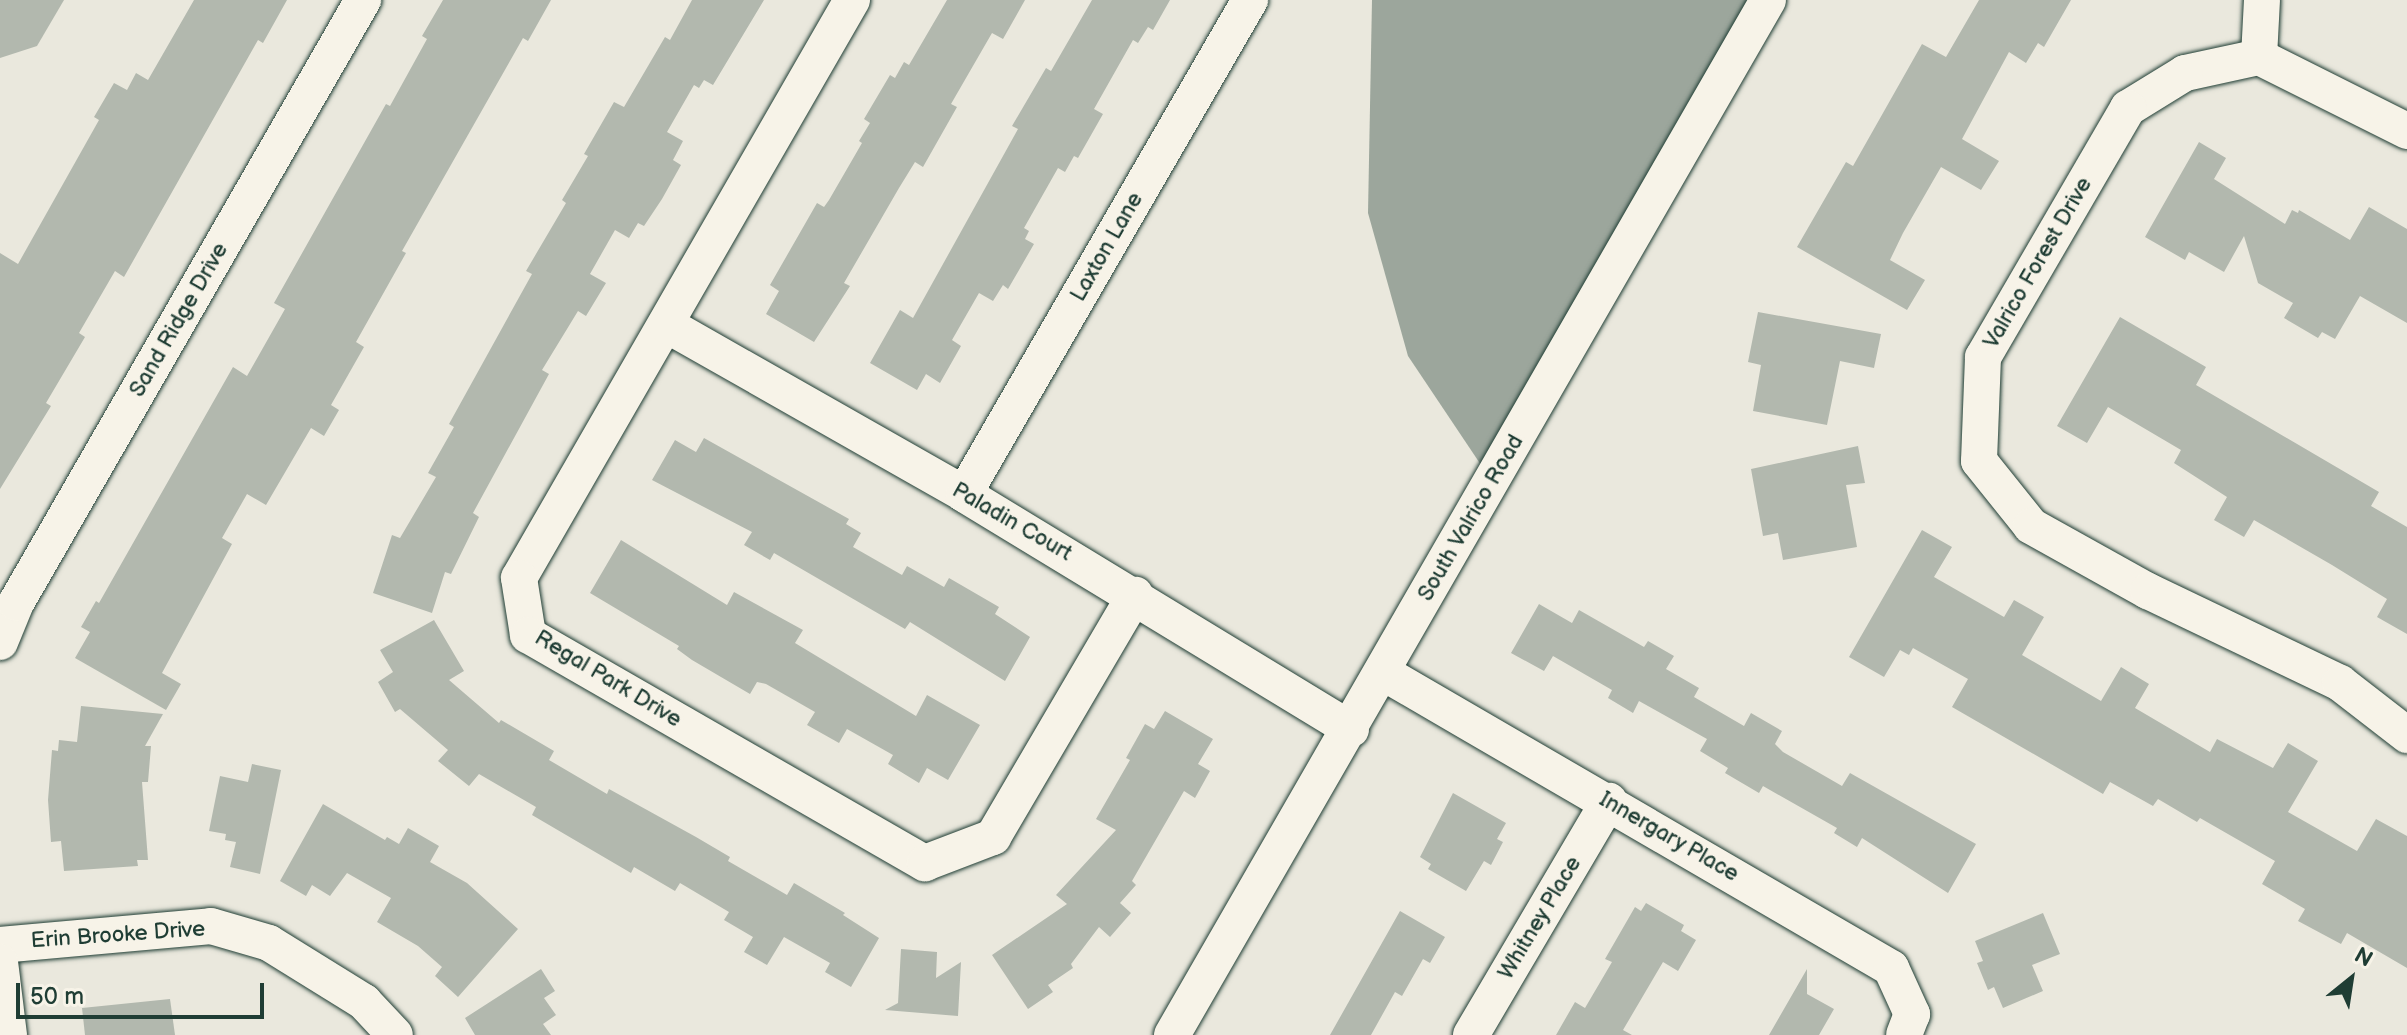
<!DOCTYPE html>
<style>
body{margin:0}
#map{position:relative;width:2407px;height:1035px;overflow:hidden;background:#eae8dd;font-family:"Balsamiq Sans",sans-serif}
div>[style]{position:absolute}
.water>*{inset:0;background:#9ca69c}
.building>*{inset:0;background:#b2b8ae}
.roads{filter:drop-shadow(0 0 2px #1f3d34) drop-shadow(0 0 2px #1f3d34)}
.minor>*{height:36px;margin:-18px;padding:0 18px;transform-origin:18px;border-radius:18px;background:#f7f3e8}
span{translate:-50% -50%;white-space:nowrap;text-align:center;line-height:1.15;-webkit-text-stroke:7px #f7f3e8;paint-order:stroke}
.street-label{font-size:22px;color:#1f3d34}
.north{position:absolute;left:2311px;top:939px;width:80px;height:80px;-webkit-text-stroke:6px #f7f3e8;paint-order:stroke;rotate:30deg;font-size:22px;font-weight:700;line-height:32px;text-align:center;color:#1f3d34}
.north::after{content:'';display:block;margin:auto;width:28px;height:36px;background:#1f3d34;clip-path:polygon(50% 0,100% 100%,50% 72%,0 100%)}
.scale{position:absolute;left:16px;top:983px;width:248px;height:36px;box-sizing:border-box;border:4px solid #1f3d34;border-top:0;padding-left:10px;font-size:24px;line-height:28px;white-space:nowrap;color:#1f3d34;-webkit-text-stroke:6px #f7f3e8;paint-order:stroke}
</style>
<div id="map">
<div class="water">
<i style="clip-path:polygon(1372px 0,1748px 0,1481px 465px,1408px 356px,1368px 213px)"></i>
</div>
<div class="building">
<i style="clip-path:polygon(0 0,64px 0,37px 46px,0 58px)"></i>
<i style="clip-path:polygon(194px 0,287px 0,263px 43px,258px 40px,124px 277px,115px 271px,79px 333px,85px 337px,46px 403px,51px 406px,0 489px,0 253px,18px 264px,99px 120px,94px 117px,114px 83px,127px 90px,136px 73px,148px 80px)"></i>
<i style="clip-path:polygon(443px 0,551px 0,528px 41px,523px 38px,402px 251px,406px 253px,356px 342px,364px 347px,331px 405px,339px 410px,324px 436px,311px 428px,266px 505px,247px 494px,222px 538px,232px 544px,162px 673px,181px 684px,166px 710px,75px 658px,90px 632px,81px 627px,96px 601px,99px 603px,233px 367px,247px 376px,285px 309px,274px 303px,386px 104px,390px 106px,427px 39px,422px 36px)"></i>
<i style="clip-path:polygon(692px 0,764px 0,713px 85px,704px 80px,699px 88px,694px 85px,667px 132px,683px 141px,673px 160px,681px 165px,662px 199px,644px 226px,638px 223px,629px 238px,615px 230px,590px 274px,606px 283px,586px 316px,578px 311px,542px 370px,549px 374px,473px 513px,479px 517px,451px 574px,445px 572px,432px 613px,373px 593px,392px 535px,400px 538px,436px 477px,428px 473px,454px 427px,449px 424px,532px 274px,526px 271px,566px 203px,562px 200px,588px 156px,584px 154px,614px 102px,624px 107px,665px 37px,670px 40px)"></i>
<i style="clip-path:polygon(947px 0,1025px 0,1003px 39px,992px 33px,951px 104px,957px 107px,923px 167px,915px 162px,899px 188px,844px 283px,850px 286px,814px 342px,766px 314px,779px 291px,770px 285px,817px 203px,824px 207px,829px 200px,862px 143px,859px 141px,870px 123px,864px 119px,890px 75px,895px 78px,904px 62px,909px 65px)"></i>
<i style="clip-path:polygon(1092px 0,1170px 0,1153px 30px,1148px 27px,1138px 43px,1133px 40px,1094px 109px,1103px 114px,1078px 158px,1074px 156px,1065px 172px,1058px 168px,1024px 228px,1029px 231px,1025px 239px,1034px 244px,1008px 289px,1003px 285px,993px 301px,979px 293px,952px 340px,961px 346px,940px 383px,926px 374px,917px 390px,870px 363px,900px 310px,913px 318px,1018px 129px,1012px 126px,1046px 68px,1051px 71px)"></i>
<i style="clip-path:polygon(1979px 0,2071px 0,2044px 47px,2038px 43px,2026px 63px,2009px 52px,1962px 139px,1999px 161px,1981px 190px,1941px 167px,1903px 233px,1890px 260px,1925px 280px,1907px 310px,1797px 247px,1846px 162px,1853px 166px,1922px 44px,1946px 57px)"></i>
<i style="clip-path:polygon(2199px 142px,2226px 158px,2214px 179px,2285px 224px,2292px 210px,2298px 213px,2299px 210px,2350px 240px,2369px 207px,2407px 229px,2407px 323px,2360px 296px,2335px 339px,2322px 332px,2318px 338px,2284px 318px,2293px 303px,2258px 283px,2244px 236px,2224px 272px,2189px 252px,2185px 260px,2145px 237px)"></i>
<i style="clip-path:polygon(1758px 312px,1881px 334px,1874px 368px,1840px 361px,1827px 425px,1753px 411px,1761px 365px,1748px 362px)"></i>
<i style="clip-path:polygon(2120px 317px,2206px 367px,2196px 385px,2379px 492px,2371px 506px,2407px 527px,2407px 634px,2377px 617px,2387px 599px,2332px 565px,2254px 520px,2244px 537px,2214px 520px,2227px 497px,2174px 463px,2181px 450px,2108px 407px,2087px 443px,2057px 426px)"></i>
<i style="clip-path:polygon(704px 438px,849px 519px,846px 524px,861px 533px,853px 547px,902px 575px,907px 566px,944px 587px,949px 578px,999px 607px,995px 614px,1030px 637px,1005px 681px,910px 622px,905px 629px,774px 553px,770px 560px,744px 545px,752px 532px,652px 480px,675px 440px,696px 452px)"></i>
<i style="clip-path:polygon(1858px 446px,1865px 483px,1846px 485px,1857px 547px,1783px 560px,1778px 533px,1763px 536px,1751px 469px)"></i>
<i style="clip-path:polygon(1922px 530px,1952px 547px,1934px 577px,2004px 617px,2014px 600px,2044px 617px,2022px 655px,2101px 701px,2121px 667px,2149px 684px,2135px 708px,2210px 752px,2217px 739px,2273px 768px,2288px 743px,2318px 761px,2288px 812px,2357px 851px,2376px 819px,2407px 836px,2407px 968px,2347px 933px,2341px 944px,2298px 921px,2305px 909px,2262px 884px,2275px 861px,2200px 818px,2197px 822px,2158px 799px,2153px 806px,2110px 782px,2103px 794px,1952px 707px,1968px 679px,1913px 648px,1909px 655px,1900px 650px,1884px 677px,1849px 657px)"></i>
<i style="clip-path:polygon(621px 540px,727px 605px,734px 592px,803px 630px,795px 643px,916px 716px,927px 695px,980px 725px,948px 780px,927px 768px,919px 783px,888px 764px,893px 755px,847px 729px,839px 743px,807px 725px,815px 712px,766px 684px,757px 682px,750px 694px,692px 660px,677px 649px,679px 646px,590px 593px)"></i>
<i style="clip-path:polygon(1539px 604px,1572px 623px,1579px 610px,1644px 647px,1648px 641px,1674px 656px,1666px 669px,1699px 688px,1694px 697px,1744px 726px,1751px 713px,1782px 731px,1775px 744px,1783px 752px,1842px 786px,1850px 773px,1976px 844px,1948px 893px,1862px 838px,1857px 847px,1834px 833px,1837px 828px,1763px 786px,1759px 793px,1725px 773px,1728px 768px,1700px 751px,1707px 739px,1639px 701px,1633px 713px,1608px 698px,1612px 690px,1553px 656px,1544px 671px,1511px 653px)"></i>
<i style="clip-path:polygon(434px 620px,464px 671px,449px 680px,499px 723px,501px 720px,554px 751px,549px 760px,607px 794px,609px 789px,696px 837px,730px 857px,728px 861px,787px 895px,794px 883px,845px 913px,843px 915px,879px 938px,851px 987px,825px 972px,830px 963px,784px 937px,767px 965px,744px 952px,753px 937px,724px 920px,729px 912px,680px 883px,675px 891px,634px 867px,631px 873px,532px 815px,536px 807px,479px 774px,469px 786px,438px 761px,448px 750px,400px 709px,395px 712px,378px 682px,393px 672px,380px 650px)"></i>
<i style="clip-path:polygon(81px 706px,163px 714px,145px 746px,151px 746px,148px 782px,142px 782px,148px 860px,137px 860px,138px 866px,64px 871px,61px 841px,51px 842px,48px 800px,52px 750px,58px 751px,59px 740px,77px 742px)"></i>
<i style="clip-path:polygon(1165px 711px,1213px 739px,1198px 764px,1210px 771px,1195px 798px,1184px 791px,1132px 881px,1136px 885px,1120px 903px,1131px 913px,1110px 937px,1099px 927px,1071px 964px,1073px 968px,1048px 985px,1053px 992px,1028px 1009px,992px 955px,1067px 904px,1056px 895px,1116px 830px,1096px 819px,1130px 760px,1126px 758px,1145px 724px,1154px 729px)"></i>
<i style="clip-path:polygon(252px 764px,281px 770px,260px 874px,230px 867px,236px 842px,225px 840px,226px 834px,209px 831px,220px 776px,248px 782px)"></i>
<i style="clip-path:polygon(1453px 793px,1506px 823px,1497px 839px,1503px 842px,1491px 865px,1484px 861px,1466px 891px,1428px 869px,1431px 864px,1420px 857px)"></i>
<i style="clip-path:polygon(323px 804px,385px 840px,387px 837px,399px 844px,408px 828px,439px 846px,430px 862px,467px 883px,518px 929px,458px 997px,435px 976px,442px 967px,418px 946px,377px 922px,391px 898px,347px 873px,330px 896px,312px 885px,306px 896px,280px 881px)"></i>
<i style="clip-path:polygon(1646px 903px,1684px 925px,1681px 931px,1696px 940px,1678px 971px,1663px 962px,1623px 1030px,1632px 1035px,1556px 1035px,1575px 1002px,1585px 1008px,1612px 962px,1605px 959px,1635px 907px,1641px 911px)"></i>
<i style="clip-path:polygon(1400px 911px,1445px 937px,1430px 963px,1423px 959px,1402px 996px,1395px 992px,1371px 1035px,1330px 1035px)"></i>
<i style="clip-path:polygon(2043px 913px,2060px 954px,2032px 965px,2043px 991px,2003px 1008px,1994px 987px,1988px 990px,1977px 963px,1983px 961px,1975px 941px)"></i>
<i style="clip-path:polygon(901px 949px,937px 952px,936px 978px,961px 962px,958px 1016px,885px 1010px,898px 1003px)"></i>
<i style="clip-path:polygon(541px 969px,555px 991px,544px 998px,556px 1015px,543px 1024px,551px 1035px,475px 1035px,465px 1018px)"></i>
<i style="clip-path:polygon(1807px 969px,1807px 994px,1834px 1009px,1819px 1035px,1769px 1035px)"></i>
<i style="clip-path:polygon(170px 999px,175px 1035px,85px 1035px,82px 1008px)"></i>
</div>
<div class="roads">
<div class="minor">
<i style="left:852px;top:0;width:667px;rotate:119.95deg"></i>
<i style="left:519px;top:578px;width:58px;rotate:81deg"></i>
<i style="left:528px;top:635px;width:458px;rotate:29.9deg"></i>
<i style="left:925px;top:863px;width:73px;rotate:-20.9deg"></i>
<i style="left:993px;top:837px;width:281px;rotate:-59.6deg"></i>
<i style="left:2259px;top:57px;width:57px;rotate:-87deg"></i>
<i style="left:2407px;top:131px;width:165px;rotate:-153.4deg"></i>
<i style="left:2259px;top:57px;width:76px;rotate:167.8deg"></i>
<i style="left:2185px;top:73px;width:67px;rotate:148.4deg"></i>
<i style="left:2128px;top:108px;width:288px;rotate:120.2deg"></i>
<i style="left:1983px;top:357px;width:104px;rotate:92.2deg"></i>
<i style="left:1979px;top:461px;width:83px;rotate:51.3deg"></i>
<i style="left:2031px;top:526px;width:134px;rotate:29.1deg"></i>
<i style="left:2148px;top:591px;width:213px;rotate:25.6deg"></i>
<i style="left:2340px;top:683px;width:85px;rotate:37.8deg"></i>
<i style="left:667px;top:325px;width:342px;rotate:29.6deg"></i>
<i style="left:964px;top:494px;width:453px;rotate:31.3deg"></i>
<i style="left:964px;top:494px;width:571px;rotate:-59.93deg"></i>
<i style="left:0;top:642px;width:42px;rotate:-67.7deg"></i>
<i style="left:16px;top:603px;width:696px;rotate:-60.08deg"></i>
<i style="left:1382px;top:672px;width:589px;rotate:30.18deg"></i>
<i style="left:1891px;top:968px;width:51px;rotate:65.5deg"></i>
<i style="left:1912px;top:1014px;width:22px;rotate:111deg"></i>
<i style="left:0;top:945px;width:212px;rotate:-5.1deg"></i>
<i style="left:211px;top:926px;width:60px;rotate:16.3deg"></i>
<i style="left:269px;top:943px;width:112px;rotate:31.8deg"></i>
<i style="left:364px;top:1002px;width:45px;rotate:46.8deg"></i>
<i style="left:0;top:962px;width:74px;rotate:83deg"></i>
<i style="left:1172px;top:1035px;width:1194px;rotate:-60.06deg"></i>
<i style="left:1471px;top:1035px;width:272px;rotate:-59.5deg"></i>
</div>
</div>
<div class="street-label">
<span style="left:1107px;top:247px;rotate:-60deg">Laxton Lane</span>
<span style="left:2038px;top:263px;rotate:-60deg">Valrico Forest Drive</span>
<span style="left:179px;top:320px;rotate:-60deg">Sand Ridge Drive</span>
<span style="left:1471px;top:518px;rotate:-60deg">South Valrico Road</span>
<span style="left:1012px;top:522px;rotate:30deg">Paladin Court</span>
<span style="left:608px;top:679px;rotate:31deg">Regal Park Drive</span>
<span style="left:1669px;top:837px;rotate:30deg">Innergary Place</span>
<span style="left:1540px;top:918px;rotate:-59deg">Whitney Place</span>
<span style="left:118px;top:935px;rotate:-4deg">Erin Brooke Drive</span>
</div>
<div class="north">N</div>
<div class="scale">50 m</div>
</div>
